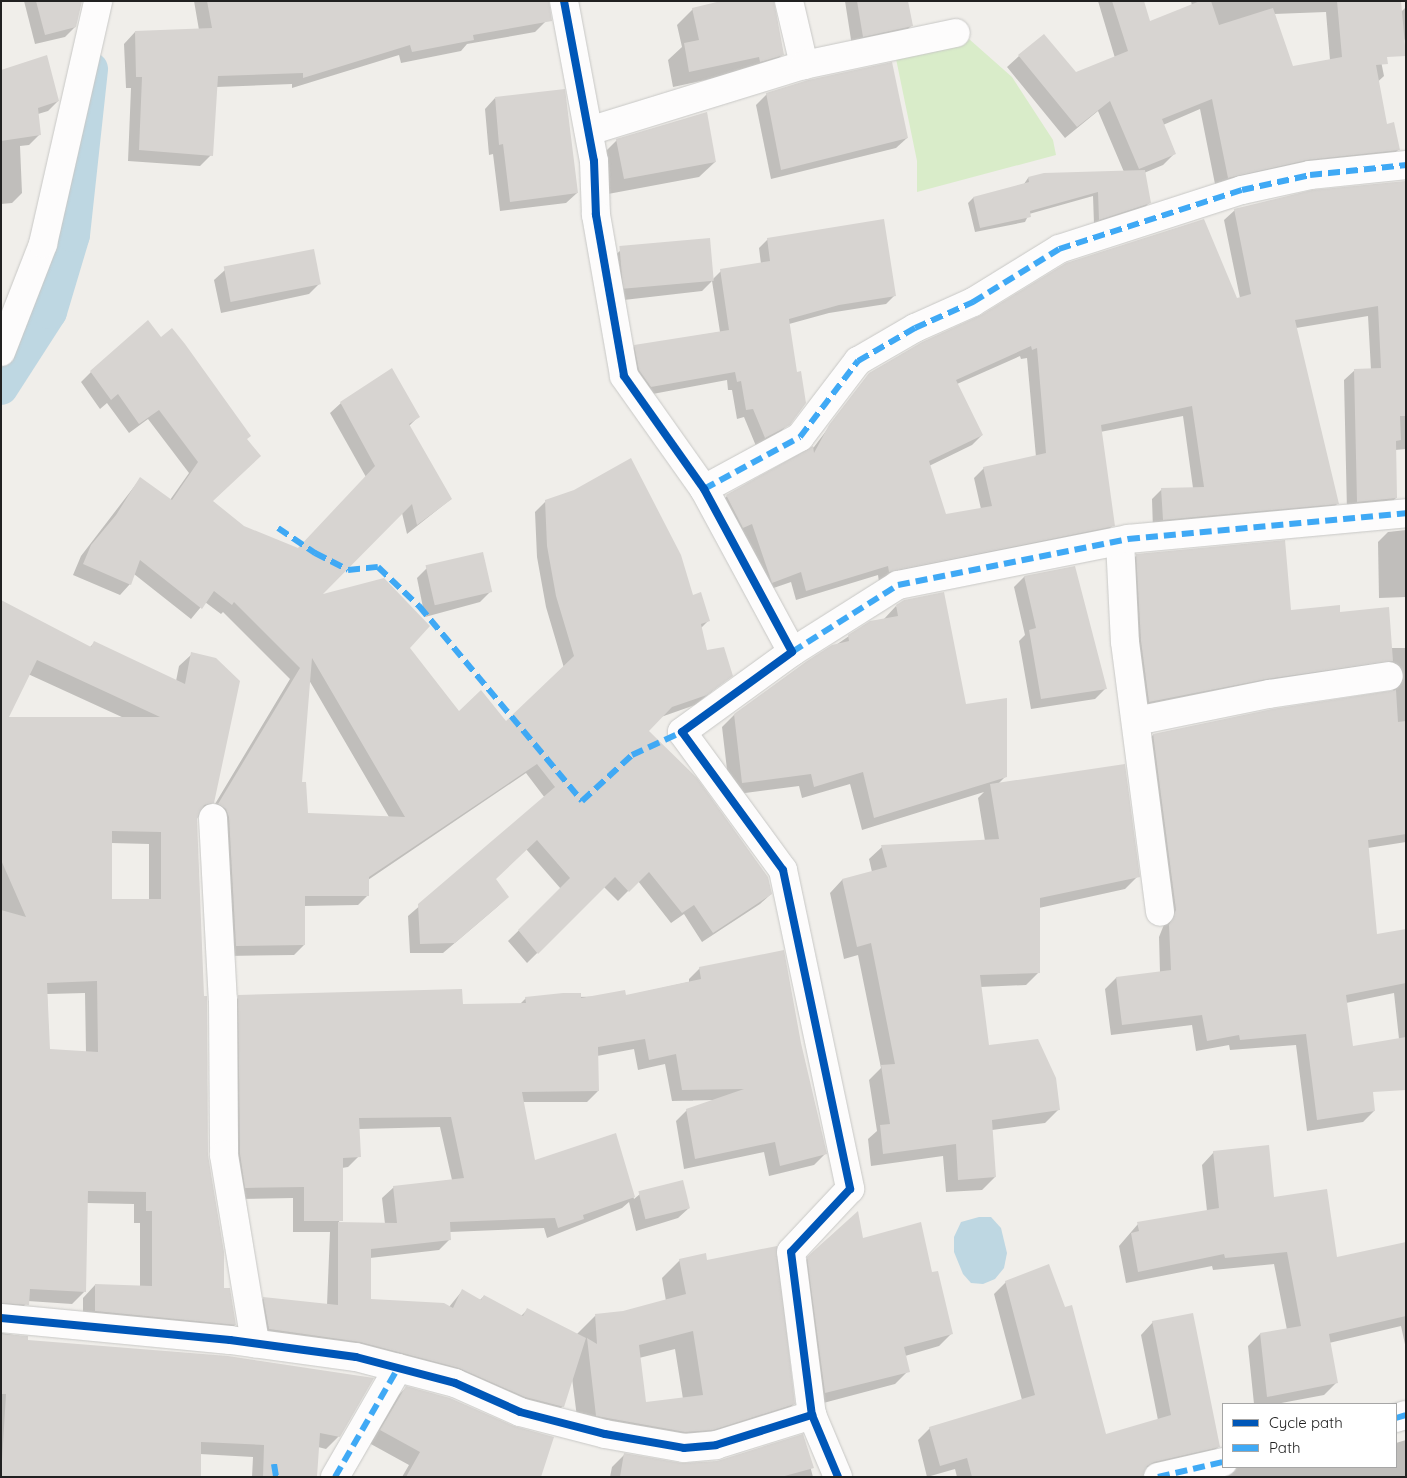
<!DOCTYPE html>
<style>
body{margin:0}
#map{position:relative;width:1407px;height:1478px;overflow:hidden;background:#f0eeea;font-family:Quicksand,sans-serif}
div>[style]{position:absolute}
.grass>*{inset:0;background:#d9ecc9}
.water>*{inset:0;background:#bed7e2}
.shadow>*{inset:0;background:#0003}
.canal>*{height:34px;margin:-17px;padding:0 17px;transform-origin:17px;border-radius:17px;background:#bed7e2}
.building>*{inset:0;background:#d7d4d1;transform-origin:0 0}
.roads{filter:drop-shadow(0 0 1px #c8c8c6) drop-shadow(0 0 1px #c8c8c6)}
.minor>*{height:28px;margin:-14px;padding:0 14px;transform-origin:14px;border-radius:14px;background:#fdfcfc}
.quiet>*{height:6px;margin-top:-3px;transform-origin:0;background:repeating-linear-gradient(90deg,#3fa9f5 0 12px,transparent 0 18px)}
.cycleway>*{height:8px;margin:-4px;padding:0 4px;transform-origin:4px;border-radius:4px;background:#0057b8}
span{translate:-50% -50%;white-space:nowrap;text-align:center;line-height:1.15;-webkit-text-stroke:5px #fff;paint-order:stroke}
.frame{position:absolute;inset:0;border:2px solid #212121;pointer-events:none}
.legend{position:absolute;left:1222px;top:1403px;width:175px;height:65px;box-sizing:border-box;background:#fff;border:1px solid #a6a6a6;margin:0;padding:6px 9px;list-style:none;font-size:15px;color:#212121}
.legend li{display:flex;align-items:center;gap:10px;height:25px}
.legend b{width:25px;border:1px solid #a6a6a6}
</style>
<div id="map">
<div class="grass">
<i style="clip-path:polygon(950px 38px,969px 39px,1012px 77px,1053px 140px,1056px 155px,917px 192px,917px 161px,894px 49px)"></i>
</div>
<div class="water">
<i style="clip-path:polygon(979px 1217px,991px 1217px,1001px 1228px,1007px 1253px,1004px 1268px,995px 1279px,983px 1284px,971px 1283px,963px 1274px,954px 1252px,954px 1237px,961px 1222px)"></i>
</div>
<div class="shadow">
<i style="clip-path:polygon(24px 1px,80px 1px,75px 27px,65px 37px,35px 44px)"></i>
<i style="clip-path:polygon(194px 1px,294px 1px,546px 21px,535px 32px,467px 44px,461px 51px,401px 63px,399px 55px,292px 88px,292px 84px,216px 87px,211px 155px,200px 166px,128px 161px,131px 88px,126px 88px,124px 44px,135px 32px,199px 30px)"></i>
<i style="clip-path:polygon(845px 1px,907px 1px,911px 26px,901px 36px,852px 46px)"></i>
<i style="clip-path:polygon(evenodd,1098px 1px,1142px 1px,1149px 23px,1192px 6px,1191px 1px,1369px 1px,1384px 76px,1372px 87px,1240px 132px,1399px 149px,1387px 161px,1216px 189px,1200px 109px,1163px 125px,1175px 153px,1163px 165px,1144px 173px,1149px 203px,1144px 208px,1094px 224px,1093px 196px,1029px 214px,1025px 222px,975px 232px,968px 203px,973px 198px,1024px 184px,1028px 178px,1124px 172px,1098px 111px,1065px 138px,1007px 67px,1019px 56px,1076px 74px,1115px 58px,1098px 1px,1326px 12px,1330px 60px,1292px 67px,1274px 14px,1326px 12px)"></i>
<i style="clip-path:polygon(1406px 7px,1406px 44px,1396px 17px)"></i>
<i style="clip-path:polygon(693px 9px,783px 54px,767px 70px,743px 72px,673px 87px,668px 60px,682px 47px,677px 25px)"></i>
<i style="clip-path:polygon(1px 72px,58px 101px,48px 111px,38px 114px,40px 134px,29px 145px,20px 146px,22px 193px,12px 203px,1px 204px)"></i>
<i style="clip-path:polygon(767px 94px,907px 138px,896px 148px,771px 179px,756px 105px)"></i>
<i style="clip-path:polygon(495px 98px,577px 193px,566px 203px,500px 211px,493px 154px,489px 155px,485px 109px)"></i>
<i style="clip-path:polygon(617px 140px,715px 162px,699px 177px,608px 194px,601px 156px)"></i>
<i style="clip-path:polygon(evenodd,1406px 185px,1406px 449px,1395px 450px,1396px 498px,1385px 508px,1347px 511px,1344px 380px,1355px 370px,1371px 370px,1368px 316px,1296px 328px,1338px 503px,1328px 513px,1153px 530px,1152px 499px,1162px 489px,1193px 488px,1183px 416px,1100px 432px,1113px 525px,1103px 536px,879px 582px,878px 575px,796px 600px,791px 582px,762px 592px,717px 506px,727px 496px,814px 447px,869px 374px,1240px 298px,1224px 220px,1235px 210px,1406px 185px,1020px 356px,1021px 359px,1027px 358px,1036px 457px,984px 468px,974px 478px,981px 509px,945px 516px,929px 466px,972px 445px,982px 435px,957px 384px,1020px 356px)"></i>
<i style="clip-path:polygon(768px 239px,895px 295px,886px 304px,829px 313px,789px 324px,789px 424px,779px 433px,756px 446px,744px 417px,737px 419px,732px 390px,728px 390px,727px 380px,642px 396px,626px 355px,635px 346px,720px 332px,712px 281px,702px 291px,615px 301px,610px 260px,621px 250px,713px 279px,721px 271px,761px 264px,759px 248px)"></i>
<i style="clip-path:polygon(225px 270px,319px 284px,309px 294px,221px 313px,214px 280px)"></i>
<i style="clip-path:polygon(evenodd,91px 372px,246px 439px,212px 501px,243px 527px,298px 549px,366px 477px,330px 413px,341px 403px,418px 417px,409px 426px,451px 499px,407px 534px,402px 513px,318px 596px,408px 648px,459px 712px,506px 723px,564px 668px,546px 607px,537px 557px,535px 512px,546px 501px,692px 596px,708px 621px,701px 628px,706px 651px,732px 675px,695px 705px,661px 717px,647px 731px,771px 894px,760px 904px,702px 942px,684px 914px,671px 923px,638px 881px,618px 901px,604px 887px,527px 963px,508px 941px,561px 889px,526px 849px,494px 879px,507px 897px,497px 907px,443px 953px,410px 953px,408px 916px,545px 798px,526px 773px,368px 880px,368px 895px,358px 905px,304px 906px,304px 945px,294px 955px,226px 956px,209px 814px,290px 679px,223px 612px,221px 614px,205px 602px,191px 619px,134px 574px,130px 584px,120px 595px,73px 575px,81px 556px,140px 479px,170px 500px,189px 473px,148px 419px,129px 433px,107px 403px,100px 409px,81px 382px,91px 372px,309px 680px,389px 817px,306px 814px,300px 784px,309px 680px)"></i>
<i style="clip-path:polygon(1406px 530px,1406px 597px,1379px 598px,1378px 542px,1388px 532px)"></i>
<i style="clip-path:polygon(1137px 555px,1290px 611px,1339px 613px,1391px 648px,1406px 648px,1406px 842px,1368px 848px,1376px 936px,1406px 930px,1406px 1047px,1400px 1048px,1394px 993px,1346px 1003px,1352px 1047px,1374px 1111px,1363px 1122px,1307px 1131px,1296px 1045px,1230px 1050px,1229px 1045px,1196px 1051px,1192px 1025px,1111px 1035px,1105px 989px,1116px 978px,1160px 973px,1159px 937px,1165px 922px,1142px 746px,1153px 735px,1392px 693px,1394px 686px,1138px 712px,1126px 566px)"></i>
<i style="clip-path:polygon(1074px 567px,1105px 689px,1095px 699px,1031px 709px,1019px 641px,1025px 635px,1014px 587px,1024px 577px)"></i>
<i style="clip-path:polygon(427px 568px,490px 592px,480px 602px,425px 617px,417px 578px)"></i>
<i style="clip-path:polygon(evenodd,1px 601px,89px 648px,94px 643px,176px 681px,179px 666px,192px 654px,213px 802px,196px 819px,207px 1155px,223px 1290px,235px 1325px,223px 1337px,83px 1323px,83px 1298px,95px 1285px,140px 1287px,140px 1223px,134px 1223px,134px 1204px,86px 1203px,85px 1291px,72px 1304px,28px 1301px,15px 1317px,1px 1316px,1px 601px,28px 674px,124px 718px,7px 718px,28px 674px,1px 601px,111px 843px,149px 844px,149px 900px,111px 900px,111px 843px,1px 601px,85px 993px,86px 1053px,49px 1050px,47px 994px,85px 993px)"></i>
<i style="clip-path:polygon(896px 606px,965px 705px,1006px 776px,998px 784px,1138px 876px,1125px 889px,1039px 908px,1039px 972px,1026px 985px,980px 987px,988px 1047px,1058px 1110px,1045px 1123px,992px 1130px,995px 1177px,982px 1190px,946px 1192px,943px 1156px,871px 1166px,868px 1139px,877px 1131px,869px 1080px,881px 1068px,858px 955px,844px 959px,830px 893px,842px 880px,872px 872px,869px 859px,882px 847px,985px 841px,978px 798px,984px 792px,862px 830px,850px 784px,802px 798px,799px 786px,730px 795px,722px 727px,734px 715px,849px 636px,884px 619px)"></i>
<i style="clip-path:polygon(evenodd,700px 968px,799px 1044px,825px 1154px,814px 1165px,769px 1176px,764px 1152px,684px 1169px,676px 1121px,687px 1110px,715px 1100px,672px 1101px,665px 1064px,638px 1070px,634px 1049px,597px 1056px,598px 1091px,587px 1102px,523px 1102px,534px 1162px,615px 1134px,634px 1199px,640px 1194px,689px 1208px,678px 1218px,636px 1231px,629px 1202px,622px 1208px,547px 1238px,544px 1228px,450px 1232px,450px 1239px,439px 1250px,370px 1258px,370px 1301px,449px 1307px,462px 1291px,480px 1300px,484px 1296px,521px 1316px,527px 1310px,576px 1335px,595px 1316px,623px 1312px,666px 1301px,662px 1278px,680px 1260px,706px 1262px,794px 1404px,775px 1422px,694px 1447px,579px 1433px,572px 1378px,563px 1406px,551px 1418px,258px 1340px,253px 1309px,264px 1298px,327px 1305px,330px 1232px,293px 1232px,293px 1198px,235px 1199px,228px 1008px,239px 997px,462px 1005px,520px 1004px,526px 998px,625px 996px,689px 982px,689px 979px,700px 968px,440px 1127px,452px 1180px,394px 1187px,382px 1198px,385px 1224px,339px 1223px,342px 1168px,348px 1167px,359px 1156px,358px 1129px,440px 1127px,700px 968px,675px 1349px,683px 1399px,645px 1404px,639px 1358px,675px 1349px)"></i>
<i style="clip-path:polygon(1214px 1152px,1273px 1198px,1336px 1259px,1406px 1243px,1406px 1349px,1401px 1326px,1329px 1343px,1336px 1383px,1324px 1395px,1276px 1404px,1254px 1404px,1248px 1346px,1260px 1334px,1287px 1330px,1274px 1264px,1213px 1270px,1212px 1266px,1126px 1283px,1119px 1246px,1138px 1224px,1207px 1211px,1202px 1165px)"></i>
<i style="clip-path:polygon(863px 1240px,931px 1274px,952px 1333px,939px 1346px,905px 1356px,908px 1371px,895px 1384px,812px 1406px,795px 1272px,808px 1258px)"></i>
<i style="clip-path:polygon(1006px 1282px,1105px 1436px,1158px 1420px,1141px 1335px,1153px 1322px,1219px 1446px,1206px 1459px,1143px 1477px,957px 1477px,955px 1469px,927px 1477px,918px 1440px,930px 1428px,1022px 1400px,994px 1294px)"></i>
<i style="clip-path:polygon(1px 1333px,27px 1337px,27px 1341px,339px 1436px,326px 1449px,318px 1447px,316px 1477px,252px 1477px,253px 1457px,200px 1454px,1px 1477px)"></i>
<i style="clip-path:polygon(406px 1388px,539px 1477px,402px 1477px,409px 1465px,369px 1443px,393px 1400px)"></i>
<i style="clip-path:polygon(802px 1436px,813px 1477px,610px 1477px,612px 1467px,624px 1455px,681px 1465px,718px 1462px)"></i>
<i style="clip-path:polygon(1406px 1440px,1406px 1477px,1227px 1477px,1237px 1467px,1396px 1467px,1396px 1443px)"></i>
</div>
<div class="canal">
<i style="left:1px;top:388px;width:90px;rotate:-57.2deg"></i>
<i style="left:50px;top:312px;width:80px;rotate:-73.4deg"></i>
<i style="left:73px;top:235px;width:167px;rotate:-83.8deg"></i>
</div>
<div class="building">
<i style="clip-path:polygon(36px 1px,82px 1px,76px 27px,45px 35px)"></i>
<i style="clip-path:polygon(207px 1px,549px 1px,552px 21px,473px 35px,474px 40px,412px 52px,410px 45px,303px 78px,303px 73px,218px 76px,213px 156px,139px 150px,142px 77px,136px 77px,135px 31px,212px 28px)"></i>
<i style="clip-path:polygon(721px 1px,774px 1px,784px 55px,760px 62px,759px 57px,689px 72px,684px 43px,699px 40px,692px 8px)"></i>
<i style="clip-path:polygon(857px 1px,908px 1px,913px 26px,863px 37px)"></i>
<i style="clip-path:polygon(1112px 1px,1144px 1px,1150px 21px,1200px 1px,1211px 1px,1219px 25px,1273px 8px,1293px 66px,1342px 57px,1337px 1px,1401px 1px,1406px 56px,1387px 57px,1388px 64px,1376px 65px,1387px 124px,1394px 122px,1400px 150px,1307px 160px,1228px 178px,1212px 99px,1162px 119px,1176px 154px,1139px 169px,1110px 101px,1077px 127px,1018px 55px,1044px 34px,1076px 72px,1128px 51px)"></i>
<i style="clip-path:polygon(47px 55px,59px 101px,38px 108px,41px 135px,1px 141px,1px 70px)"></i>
<i style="clip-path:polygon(892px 62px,908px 138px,781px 170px,766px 93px,808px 80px)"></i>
<i style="clip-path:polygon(565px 89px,578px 193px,510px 202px,503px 144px,499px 145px,495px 97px)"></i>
<i style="clip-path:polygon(707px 112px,716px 162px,624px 179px,616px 139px)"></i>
<i style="clip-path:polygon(1145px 170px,1151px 203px,1099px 220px,1098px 192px,1030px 211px,1031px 217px,980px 228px,973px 197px,1029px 182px,1028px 177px,1044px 173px)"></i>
<i style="clip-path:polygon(evenodd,1406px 181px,1406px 416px,1400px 416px,1401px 440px,1396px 441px,1397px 498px,1357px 502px,1354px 369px,1381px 368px,1378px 306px,1295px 320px,1339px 504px,1163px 520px,1161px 488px,1204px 487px,1192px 406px,1101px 425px,1115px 526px,889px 572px,888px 566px,806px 591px,801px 572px,772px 583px,752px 524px,743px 528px,726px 495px,813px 446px,814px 453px,829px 425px,869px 373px,922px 342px,981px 315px,1066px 263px,1204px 219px,1237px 298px,1251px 294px,1234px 209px,1312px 190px,1406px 181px,1031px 346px,1032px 350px,1037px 348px,1046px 453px,983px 467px,992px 506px,946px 514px,929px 461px,983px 435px,956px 380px,1031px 346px)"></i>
<i style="clip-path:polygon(884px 219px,896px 296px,839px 305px,789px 319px,797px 372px,801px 371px,806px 403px,790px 425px,765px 438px,753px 409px,746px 410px,741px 381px,737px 382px,735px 372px,651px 387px,639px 370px,634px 345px,729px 330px,720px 269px,770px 261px,767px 238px)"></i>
<i style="left:710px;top:238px;width:43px;height:91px;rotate:85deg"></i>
<i style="left:314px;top:249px;width:36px;height:92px;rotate:79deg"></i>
<i style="clip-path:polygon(evenodd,148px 320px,161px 337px,172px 328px,185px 344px,251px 436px,247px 439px,261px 456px,213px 501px,244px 526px,298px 548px,375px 466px,340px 402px,392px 368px,420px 417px,409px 424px,452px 499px,417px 525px,412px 504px,323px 594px,384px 578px,430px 626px,410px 648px,459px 711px,481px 690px,506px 721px,574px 656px,556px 596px,547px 546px,545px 500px,574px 490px,631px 458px,681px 555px,693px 595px,701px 592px,710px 621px,701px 624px,707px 650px,724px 647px,733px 676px,707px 695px,672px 707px,649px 731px,697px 778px,768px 877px,772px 894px,713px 933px,694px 905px,682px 913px,649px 872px,629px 892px,615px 877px,538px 954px,518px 930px,570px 878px,537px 840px,496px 879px,509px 897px,455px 943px,420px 944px,418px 904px,555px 787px,537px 764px,369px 877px,369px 896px,305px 896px,305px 945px,236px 946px,229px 817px,226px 809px,218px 804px,300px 668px,234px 602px,232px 605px,214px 591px,202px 609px,140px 560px,131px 585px,83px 564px,91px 545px,116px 515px,140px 477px,172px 500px,198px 462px,159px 410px,139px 424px,118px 394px,111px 400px,90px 371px,148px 320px,312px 658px,405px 817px,308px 813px,306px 782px,302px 782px,312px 658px)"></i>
<i style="clip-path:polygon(1285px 540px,1291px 610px,1340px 605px,1340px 612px,1389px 607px,1393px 661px,1267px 679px,1149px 702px,1141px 641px,1136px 554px)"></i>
<i style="left:483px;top:552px;width:41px;height:59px;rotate:77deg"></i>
<i style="clip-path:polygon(1075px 566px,1107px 689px,1041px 699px,1029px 630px,1036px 628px,1024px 576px)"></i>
<i style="clip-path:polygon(944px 592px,966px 704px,1007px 698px,1007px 777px,874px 818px,863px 772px,814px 787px,811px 774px,742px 783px,734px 714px,807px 661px,832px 645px,849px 641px,848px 635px,870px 621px,898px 616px,896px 605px,904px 600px)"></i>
<i style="clip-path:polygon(evenodd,1px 600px,91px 647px,94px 641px,185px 684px,191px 652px,216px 658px,240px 681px,214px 803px,204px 805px,197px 819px,204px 996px,207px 996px,207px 1000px,208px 1155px,224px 1252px,224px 1288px,230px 1288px,236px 1325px,95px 1311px,95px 1284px,152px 1286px,152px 1211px,146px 1211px,146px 1192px,88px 1191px,86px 1292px,30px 1289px,29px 1305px,1px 1303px,1px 910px,26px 917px,1px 860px,1px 600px,37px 660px,160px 717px,9px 717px,37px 660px,1px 600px,112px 831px,161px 832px,161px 899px,112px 899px,112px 831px,1px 600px,97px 981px,98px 1052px,50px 1049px,47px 983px,97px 981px)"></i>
<i style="clip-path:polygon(1396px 690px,1398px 722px,1406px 721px,1406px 834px,1368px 840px,1377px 934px,1406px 929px,1406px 983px,1346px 995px,1353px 1046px,1406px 1037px,1406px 1090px,1373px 1092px,1375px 1111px,1317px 1120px,1306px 1034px,1240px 1040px,1239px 1035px,1207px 1041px,1202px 1015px,1122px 1025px,1116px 977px,1171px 970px,1169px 925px,1176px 910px,1153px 734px,1272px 709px)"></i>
<i style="clip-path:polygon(1125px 764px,1140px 877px,1040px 898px,1040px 973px,980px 975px,989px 1045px,1038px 1039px,1056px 1078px,1060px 1110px,992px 1120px,996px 1177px,958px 1180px,956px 1144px,883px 1154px,880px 1125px,890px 1124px,881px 1065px,895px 1064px,871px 943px,857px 947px,842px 879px,887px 867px,881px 845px,999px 839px,990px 784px)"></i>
<i style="clip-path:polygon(784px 950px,801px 1043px,827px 1154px,780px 1166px,775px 1142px,695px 1159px,686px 1109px,744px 1089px,682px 1090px,676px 1054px,649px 1060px,645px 1039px,598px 1047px,599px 1091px,522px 1092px,535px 1160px,616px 1133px,635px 1197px,583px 1215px,584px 1219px,558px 1228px,555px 1218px,450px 1222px,451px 1240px,371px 1249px,371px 1299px,444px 1303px,453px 1308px,462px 1289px,481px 1300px,484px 1295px,523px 1316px,527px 1308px,586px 1338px,564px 1407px,525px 1397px,459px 1368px,360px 1342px,269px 1329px,263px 1297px,338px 1305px,338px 1222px,397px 1223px,393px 1186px,464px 1178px,451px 1117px,359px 1118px,361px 1157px,343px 1158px,343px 1221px,304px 1221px,304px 1187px,245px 1188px,240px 1154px,238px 995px,462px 989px,463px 1004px,526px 1003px,525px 997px,563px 993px,581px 993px,581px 998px,625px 990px,626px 995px,701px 979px,699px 967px)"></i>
<i style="clip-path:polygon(1269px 1145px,1274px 1197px,1327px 1189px,1337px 1257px,1406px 1242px,1406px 1316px,1329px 1334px,1338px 1383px,1267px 1397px,1260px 1333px,1301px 1326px,1287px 1252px,1225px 1258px,1224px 1254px,1138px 1272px,1131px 1233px,1139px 1231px,1137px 1222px,1219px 1208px,1213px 1151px)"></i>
<i style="left:683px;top:1180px;width:29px;height:46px;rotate:76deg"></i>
<i style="clip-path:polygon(858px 1211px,863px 1238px,921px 1222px,932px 1272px,938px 1271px,953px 1334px,904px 1347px,910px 1372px,825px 1393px,807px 1257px)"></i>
<i style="clip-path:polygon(evenodd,777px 1246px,795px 1404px,713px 1430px,685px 1432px,596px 1416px,587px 1338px,597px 1344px,595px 1314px,623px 1311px,686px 1294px,679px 1259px,706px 1253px,707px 1260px,777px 1246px,693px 1331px,703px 1395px,646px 1402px,639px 1345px,693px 1331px)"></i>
<i style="clip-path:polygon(1049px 1264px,1065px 1307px,1072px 1305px,1106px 1434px,1171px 1415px,1152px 1321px,1193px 1313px,1220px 1447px,1154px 1462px,1147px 1466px,1143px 1477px,972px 1477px,967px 1458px,940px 1466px,929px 1427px,1035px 1395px,1005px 1281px)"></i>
<i style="clip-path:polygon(1px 1334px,28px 1336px,28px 1340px,228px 1356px,374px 1378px,340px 1437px,320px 1433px,317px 1477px,263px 1477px,264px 1445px,201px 1442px,201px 1477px,1px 1477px,6px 1394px,1px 1394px)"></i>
<i style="clip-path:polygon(406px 1386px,450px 1398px,514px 1426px,554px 1437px,541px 1477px,406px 1477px,420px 1452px,380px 1430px)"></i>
<i style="clip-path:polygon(803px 1434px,814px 1468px,781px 1477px,620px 1477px,624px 1453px,682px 1463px,717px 1461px)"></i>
</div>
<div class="roads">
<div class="minor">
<i style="left:564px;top:1px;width:163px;rotate:79.4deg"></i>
<i style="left:594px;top:161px;width:54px;rotate:87.9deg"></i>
<i style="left:596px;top:215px;width:163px;rotate:80.1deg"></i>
<i style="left:624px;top:376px;width:138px;rotate:54.7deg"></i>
<i style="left:704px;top:489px;width:185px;rotate:61.6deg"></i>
<i style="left:792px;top:652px;width:136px;rotate:144deg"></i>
<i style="left:682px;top:732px;width:171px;rotate:53.8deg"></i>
<i style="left:783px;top:870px;width:326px;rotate:78.1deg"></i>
<i style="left:850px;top:1189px;width:86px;rotate:133.1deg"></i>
<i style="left:791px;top:1252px;width:164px;rotate:82.7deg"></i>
<i style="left:812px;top:1415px;width:67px;rotate:67.2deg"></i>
<i style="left:789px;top:1px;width:66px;rotate:76.8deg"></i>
<i style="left:589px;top:131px;width:225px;rotate:-17.1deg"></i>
<i style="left:804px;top:65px;width:155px;rotate:-11.9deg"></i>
<i style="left:1px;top:352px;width:116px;rotate:-68.7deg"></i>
<i style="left:43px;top:244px;width:249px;rotate:-77.2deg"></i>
<i style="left:704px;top:489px;width:109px;rotate:-28.4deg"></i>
<i style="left:800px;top:437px;width:96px;rotate:-52.7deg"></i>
<i style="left:858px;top:361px;width:66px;rotate:-30.1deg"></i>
<i style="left:915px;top:328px;width:64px;rotate:-24.1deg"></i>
<i style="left:973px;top:302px;width:101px;rotate:-31.6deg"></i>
<i style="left:1059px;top:249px;width:192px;rotate:-17.9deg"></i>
<i style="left:1242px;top:190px;width:70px;rotate:-12.4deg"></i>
<i style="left:1310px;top:175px;width:97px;rotate:-5.9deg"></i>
<i style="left:1120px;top:541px;width:101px;rotate:87.2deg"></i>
<i style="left:1125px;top:642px;width:272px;rotate:82.6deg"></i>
<i style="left:792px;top:652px;width:125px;rotate:-32.3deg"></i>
<i style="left:898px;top:585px;width:235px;rotate:-11.3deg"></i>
<i style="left:1128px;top:539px;width:279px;rotate:-5.3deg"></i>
<i style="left:1136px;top:721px;width:136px;rotate:-11.5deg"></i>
<i style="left:1269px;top:694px;width:121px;rotate:-8.5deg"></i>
<i style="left:213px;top:818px;width:182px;rotate:86.9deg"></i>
<i style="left:223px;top:1000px;width:155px;rotate:89.6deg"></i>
<i style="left:224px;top:1155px;width:191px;rotate:80.6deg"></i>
<i style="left:1px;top:1318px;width:230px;rotate:5.5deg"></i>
<i style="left:230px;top:1340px;width:127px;rotate:7.7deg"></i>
<i style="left:356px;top:1357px;width:102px;rotate:14.7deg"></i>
<i style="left:455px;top:1383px;width:71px;rotate:24deg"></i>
<i style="left:520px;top:1412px;width:88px;rotate:14.5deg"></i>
<i style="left:605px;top:1434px;width:80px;rotate:10deg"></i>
<i style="left:684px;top:1448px;width:32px;rotate:-5deg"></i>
<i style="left:716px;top:1445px;width:101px;rotate:-17.4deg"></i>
<i style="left:1396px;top:1418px;width:10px;rotate:-17deg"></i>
<i style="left:335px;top:1477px;width:126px;rotate:-60deg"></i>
<i style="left:1158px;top:1477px;width:67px;rotate:-13deg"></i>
</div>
</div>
<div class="quiet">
<i style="left:704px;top:489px;width:109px;rotate:-28.4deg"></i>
<i style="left:800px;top:437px;width:96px;rotate:-52.7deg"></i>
<i style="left:858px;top:361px;width:66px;rotate:-30.1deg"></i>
<i style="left:915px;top:328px;width:64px;rotate:-24.1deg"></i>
<i style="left:973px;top:302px;width:101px;rotate:-31.6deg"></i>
<i style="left:1059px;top:249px;width:192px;rotate:-17.9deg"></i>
<i style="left:1242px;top:190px;width:70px;rotate:-12.4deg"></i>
<i style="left:1310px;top:175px;width:97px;rotate:-5.9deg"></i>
<i style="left:278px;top:528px;width:45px;rotate:34deg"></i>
<i style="left:315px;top:553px;width:37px;rotate:27deg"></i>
<i style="left:348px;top:570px;width:30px;rotate:-6deg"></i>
<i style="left:378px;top:567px;width:57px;rotate:43.6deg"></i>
<i style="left:419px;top:606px;width:254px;rotate:50.1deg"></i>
<i style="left:582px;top:801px;width:68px;rotate:-42.6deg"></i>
<i style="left:632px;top:755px;width:55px;rotate:-24.7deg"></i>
<i style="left:792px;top:652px;width:125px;rotate:-32.3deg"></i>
<i style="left:898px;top:585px;width:235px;rotate:-11.3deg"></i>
<i style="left:1128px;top:539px;width:279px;rotate:-5.3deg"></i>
<i style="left:1396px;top:1418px;width:10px;rotate:-17deg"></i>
<i style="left:274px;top:1464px;width:13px;rotate:81deg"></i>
<i style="left:335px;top:1477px;width:126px;rotate:-60deg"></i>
<i style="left:1158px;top:1477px;width:67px;rotate:-13deg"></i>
</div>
<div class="cycleway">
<i style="left:564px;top:1px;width:163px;rotate:79.4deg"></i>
<i style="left:594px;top:161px;width:54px;rotate:87.9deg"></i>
<i style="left:596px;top:215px;width:163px;rotate:80.1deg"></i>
<i style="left:624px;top:376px;width:138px;rotate:54.7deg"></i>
<i style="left:704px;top:489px;width:185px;rotate:61.6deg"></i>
<i style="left:792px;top:652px;width:136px;rotate:144deg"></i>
<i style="left:682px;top:732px;width:171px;rotate:53.8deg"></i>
<i style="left:783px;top:870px;width:326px;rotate:78.1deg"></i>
<i style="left:850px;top:1189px;width:86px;rotate:133.1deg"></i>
<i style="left:791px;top:1252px;width:164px;rotate:82.7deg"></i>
<i style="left:812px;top:1415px;width:67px;rotate:67.2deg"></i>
<i style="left:1px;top:1318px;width:230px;rotate:5.5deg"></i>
<i style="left:230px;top:1340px;width:127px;rotate:7.7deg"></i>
<i style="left:356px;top:1357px;width:102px;rotate:14.7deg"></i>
<i style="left:455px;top:1383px;width:71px;rotate:24deg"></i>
<i style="left:520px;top:1412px;width:88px;rotate:14.5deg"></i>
<i style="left:605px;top:1434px;width:80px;rotate:10deg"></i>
<i style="left:684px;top:1448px;width:32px;rotate:-5deg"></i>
<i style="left:716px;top:1445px;width:101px;rotate:-17.4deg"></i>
</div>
<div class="frame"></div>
<ul class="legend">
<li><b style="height:6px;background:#0057b8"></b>Cycle path</li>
<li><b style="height:6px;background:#3fa9f5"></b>Path</li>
</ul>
</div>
